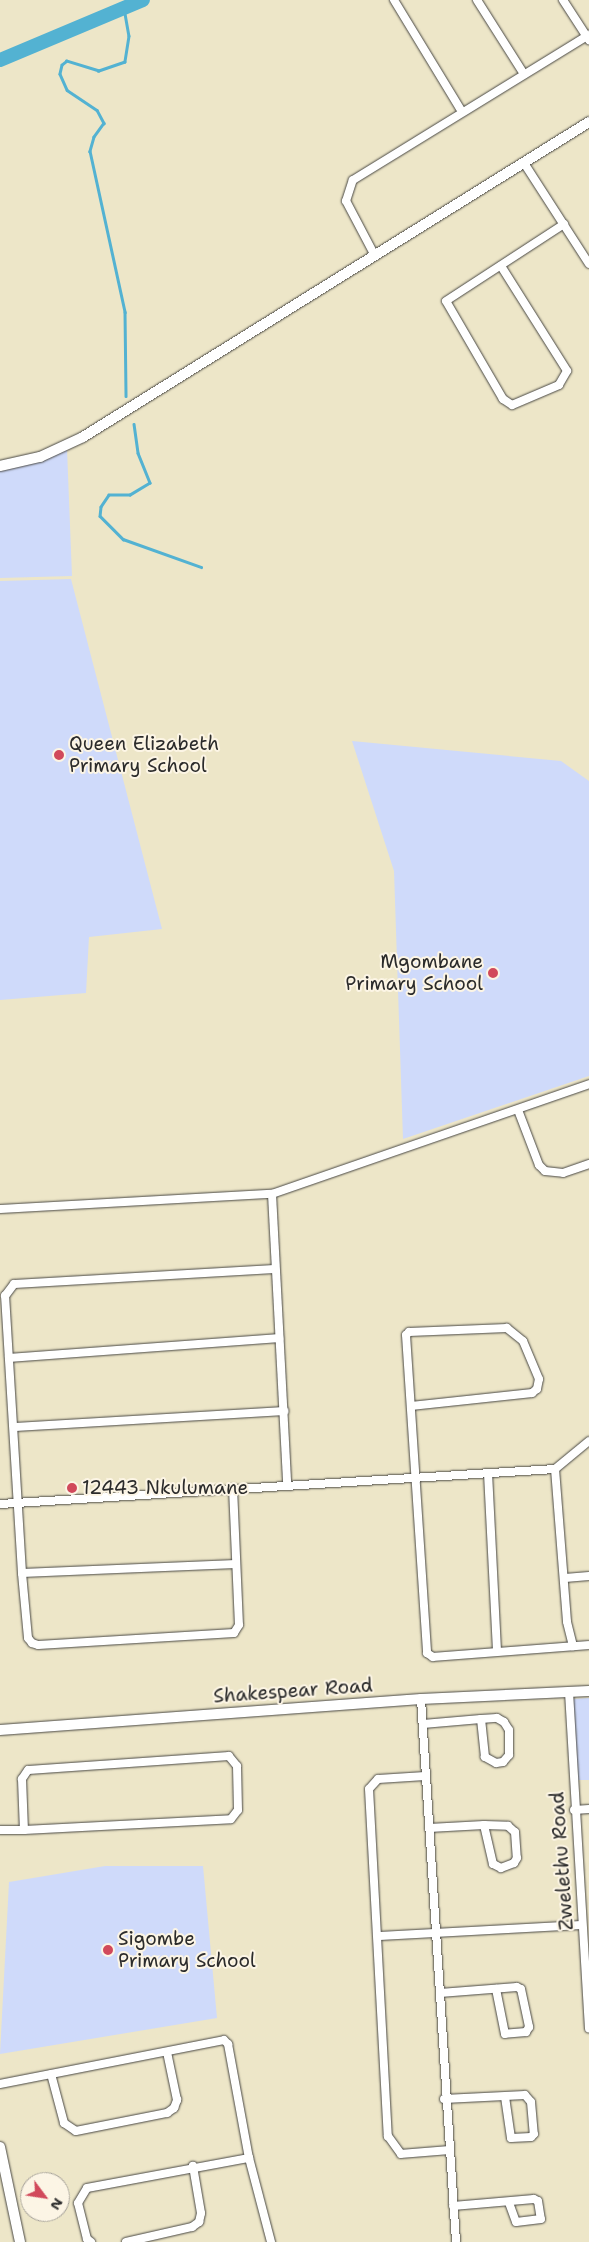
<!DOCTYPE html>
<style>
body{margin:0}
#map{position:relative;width:589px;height:2242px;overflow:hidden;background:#ede6c8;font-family:"Shantell Sans",sans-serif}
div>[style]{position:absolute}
.built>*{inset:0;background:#cfdafa}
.stream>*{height:2.5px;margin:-1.25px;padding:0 1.25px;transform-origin:1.25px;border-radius:1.25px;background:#53b2d2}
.river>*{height:14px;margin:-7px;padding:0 7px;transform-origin:7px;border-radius:7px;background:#53b2d2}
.roads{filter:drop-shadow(0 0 1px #484743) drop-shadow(0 0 1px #484743)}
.street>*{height:8px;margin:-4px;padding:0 4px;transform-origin:4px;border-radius:4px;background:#fff}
.secondary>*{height:10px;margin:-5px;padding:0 5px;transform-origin:5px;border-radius:5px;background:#fff}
.dots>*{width:14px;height:14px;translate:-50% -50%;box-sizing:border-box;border:2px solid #fcf5e5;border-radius:50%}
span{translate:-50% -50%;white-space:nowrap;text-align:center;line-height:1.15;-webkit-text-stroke:4px #fcf5e5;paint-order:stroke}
.poi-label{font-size:19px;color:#2b2b2b}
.left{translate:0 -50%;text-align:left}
.right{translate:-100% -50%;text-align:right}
.street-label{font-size:19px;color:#2b2b2b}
.north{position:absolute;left:20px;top:2172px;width:50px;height:50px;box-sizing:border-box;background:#fcf5e5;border:1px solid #a8a49b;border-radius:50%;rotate:121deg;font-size:14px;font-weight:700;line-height:20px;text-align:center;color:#2b2b2b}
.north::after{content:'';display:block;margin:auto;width:18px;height:22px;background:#d1495b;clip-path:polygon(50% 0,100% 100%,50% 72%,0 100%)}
</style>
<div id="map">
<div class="built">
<i style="clip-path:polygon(67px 449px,72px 576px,0 578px,0 470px)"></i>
<i style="clip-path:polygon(71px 579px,162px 929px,89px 937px,86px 993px,0 1000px,0 581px)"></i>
<i style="clip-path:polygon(352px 741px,561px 761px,589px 781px,589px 1076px,403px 1139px,394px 871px)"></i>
<i style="clip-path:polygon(589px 1698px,589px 1780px,578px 1780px,573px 1699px)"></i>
<i style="clip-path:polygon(105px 1866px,203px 1866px,217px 2018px,0 2054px,9px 1882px)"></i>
</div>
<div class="stream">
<i style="left:124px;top:8px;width:28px;rotate:80deg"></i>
<i style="left:129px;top:36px;width:26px;rotate:99deg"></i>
<i style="left:125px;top:62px;width:28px;rotate:161deg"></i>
<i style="left:99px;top:71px;width:34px;rotate:-163deg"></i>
<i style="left:67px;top:61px;width:6px;rotate:141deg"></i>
<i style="left:62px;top:65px;width:9px;rotate:103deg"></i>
<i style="left:60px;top:74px;width:17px;rotate:66deg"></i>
<i style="left:67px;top:90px;width:36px;rotate:34deg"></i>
<i style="left:97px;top:110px;width:15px;rotate:62deg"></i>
<i style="left:104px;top:123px;width:17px;rotate:126deg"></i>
<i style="left:94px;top:137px;width:15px;rotate:106deg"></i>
<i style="left:90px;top:151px;width:165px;rotate:77.7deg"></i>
<i style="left:125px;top:312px;width:84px;rotate:89.3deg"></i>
<i style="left:134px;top:424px;width:29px;rotate:82deg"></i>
<i style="left:138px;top:453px;width:32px;rotate:68deg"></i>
<i style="left:150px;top:483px;width:23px;rotate:149deg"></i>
<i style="left:130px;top:495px;width:21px;rotate:180deg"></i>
<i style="left:109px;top:495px;width:14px;rotate:124deg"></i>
<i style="left:101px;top:507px;width:9px;rotate:96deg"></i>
<i style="left:100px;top:516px;width:33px;rotate:45deg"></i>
<i style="left:123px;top:539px;width:83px;rotate:19.7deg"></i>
</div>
<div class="river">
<i style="left:0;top:60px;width:155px;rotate:-22.8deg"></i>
</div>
<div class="roads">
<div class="street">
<i style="left:394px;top:0;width:131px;rotate:58.7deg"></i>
<i style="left:477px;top:0;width:88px;rotate:57.6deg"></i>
<i style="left:563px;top:0;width:48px;rotate:57deg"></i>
<i style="left:524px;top:163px;width:120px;rotate:57.2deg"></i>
<i style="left:374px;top:254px;width:60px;rotate:-117.8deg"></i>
<i style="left:346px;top:201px;width:22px;rotate:-72deg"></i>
<i style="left:353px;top:180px;width:277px;rotate:-31.6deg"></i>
<i style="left:501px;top:266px;width:124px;rotate:57.8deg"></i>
<i style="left:567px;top:371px;width:16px;rotate:120deg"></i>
<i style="left:559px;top:385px;width:51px;rotate:156.9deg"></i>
<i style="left:512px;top:405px;width:11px;rotate:-146deg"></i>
<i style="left:503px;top:399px;width:113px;rotate:-120.2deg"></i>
<i style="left:446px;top:301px;width:141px;rotate:-33.1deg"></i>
<i style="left:518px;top:1110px;width:59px;rotate:69.1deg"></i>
<i style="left:539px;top:1165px;width:8px;rotate:45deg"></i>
<i style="left:545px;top:1171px;width:18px;rotate:6deg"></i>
<i style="left:563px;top:1173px;width:28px;rotate:-19deg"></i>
<i style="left:272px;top:1194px;width:291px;rotate:87deg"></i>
<i style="left:0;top:1209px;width:272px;rotate:-3.2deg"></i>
<i style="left:272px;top:1194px;width:336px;rotate:-19.1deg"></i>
<i style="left:9px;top:1358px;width:271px;rotate:-4.2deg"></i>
<i style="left:411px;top:1406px;width:122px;rotate:-6.1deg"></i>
<i style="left:532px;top:1393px;width:6px;rotate:-39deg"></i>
<i style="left:537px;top:1389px;width:10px;rotate:-79deg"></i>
<i style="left:539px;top:1379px;width:41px;rotate:-112.8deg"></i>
<i style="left:523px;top:1341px;width:21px;rotate:-141deg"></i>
<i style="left:507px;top:1328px;width:98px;rotate:177.7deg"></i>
<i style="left:409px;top:1332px;width:4px;rotate:135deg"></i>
<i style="left:406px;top:1335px;width:319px;rotate:86.2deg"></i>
<i style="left:427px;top:1653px;width:7px;rotate:34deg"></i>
<i style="left:433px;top:1657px;width:156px;rotate:-4.4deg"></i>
<i style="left:15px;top:1427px;width:270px;rotate:-3.4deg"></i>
<i style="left:555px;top:1469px;width:153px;rotate:85.5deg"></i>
<i style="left:567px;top:1622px;width:25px;rotate:76deg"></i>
<i style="left:488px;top:1473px;width:178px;rotate:87.1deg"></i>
<i style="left:233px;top:1488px;width:137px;rotate:87.5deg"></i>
<i style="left:239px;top:1625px;width:9px;rotate:122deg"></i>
<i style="left:234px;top:1633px;width:196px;rotate:176.5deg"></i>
<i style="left:38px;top:1645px;width:6px;rotate:-162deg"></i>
<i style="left:32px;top:1643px;width:6px;rotate:-129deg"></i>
<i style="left:28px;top:1638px;width:65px;rotate:-95.3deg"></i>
<i style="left:22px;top:1573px;width:278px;rotate:-93.5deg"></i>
<i style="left:5px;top:1296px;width:15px;rotate:-53deg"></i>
<i style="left:14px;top:1284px;width:261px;rotate:-3.3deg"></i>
<i style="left:0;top:1504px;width:556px;rotate:-3.61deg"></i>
<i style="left:555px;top:1469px;width:44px;rotate:-39.5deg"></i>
<i style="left:22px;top:1573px;width:214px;rotate:-2.4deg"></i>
<i style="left:565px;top:1578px;width:24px;rotate:-5deg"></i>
<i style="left:569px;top:1692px;width:337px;rotate:86.6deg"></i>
<i style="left:421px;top:1699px;width:544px;rotate:86.31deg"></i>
<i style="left:423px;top:1724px;width:58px;rotate:-4.9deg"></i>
<i style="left:481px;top:1719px;width:16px;rotate:-4deg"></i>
<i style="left:497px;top:1718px;width:8px;rotate:30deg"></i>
<i style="left:504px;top:1722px;width:9px;rotate:58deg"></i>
<i style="left:509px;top:1730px;width:25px;rotate:90deg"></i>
<i style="left:509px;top:1755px;width:9px;rotate:131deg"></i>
<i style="left:503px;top:1762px;width:7px;rotate:172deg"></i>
<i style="left:496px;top:1763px;width:13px;rotate:-151deg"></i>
<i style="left:485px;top:1757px;width:38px;rotate:-96deg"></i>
<i style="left:425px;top:1776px;width:47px;rotate:176.3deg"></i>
<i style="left:378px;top:1779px;width:13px;rotate:132deg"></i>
<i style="left:369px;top:1789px;width:348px;rotate:86.9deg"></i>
<i style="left:388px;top:2136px;width:22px;rotate:54deg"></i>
<i style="left:401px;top:2154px;width:48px;rotate:-4.8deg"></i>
<i style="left:574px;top:1810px;width:15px;rotate:-4deg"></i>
<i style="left:429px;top:1828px;width:55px;rotate:-3.1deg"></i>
<i style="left:484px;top:1825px;width:24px;rotate:2deg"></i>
<i style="left:508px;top:1826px;width:9px;rotate:41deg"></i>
<i style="left:515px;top:1832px;width:26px;rotate:86deg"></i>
<i style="left:517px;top:1858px;width:6px;rotate:121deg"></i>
<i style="left:514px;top:1863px;width:14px;rotate:159deg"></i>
<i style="left:501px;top:1868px;width:9px;rotate:-153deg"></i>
<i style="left:493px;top:1864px;width:40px;rotate:-103deg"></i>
<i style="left:0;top:1830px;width:24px"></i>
<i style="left:24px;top:1830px;width:207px;rotate:-3deg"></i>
<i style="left:231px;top:1819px;width:11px;rotate:-52deg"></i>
<i style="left:238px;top:1810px;width:44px;rotate:-91.3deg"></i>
<i style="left:237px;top:1766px;width:13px;rotate:-129deg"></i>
<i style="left:229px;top:1756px;width:201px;rotate:176deg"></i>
<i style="left:28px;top:1770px;width:11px;rotate:124deg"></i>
<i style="left:22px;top:1779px;width:51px;rotate:87.8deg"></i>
<i style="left:379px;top:1936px;width:203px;rotate:-3.1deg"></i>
<i style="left:440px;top:1993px;width:77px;rotate:-4.5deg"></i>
<i style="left:517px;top:1987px;width:4px;rotate:27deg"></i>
<i style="left:521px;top:1989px;width:39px;rotate:78deg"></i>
<i style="left:529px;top:2027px;width:6px;rotate:121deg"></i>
<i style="left:526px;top:2032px;width:21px;rotate:175deg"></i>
<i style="left:505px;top:2034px;width:46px;rotate:-101.3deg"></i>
<i style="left:51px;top:2074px;width:51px;rotate:75.1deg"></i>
<i style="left:64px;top:2123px;width:14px;rotate:34deg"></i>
<i style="left:76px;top:2131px;width:93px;rotate:-11.2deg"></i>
<i style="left:167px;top:2113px;width:9px;rotate:-36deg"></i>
<i style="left:174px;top:2108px;width:9px;rotate:-69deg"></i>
<i style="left:177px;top:2100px;width:49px;rotate:-101.8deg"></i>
<i style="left:0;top:2084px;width:228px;rotate:-11.1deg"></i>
<i style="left:224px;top:2040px;width:6px;rotate:45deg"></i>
<i style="left:228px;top:2044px;width:116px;rotate:79.6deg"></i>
<i style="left:249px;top:2158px;width:87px;rotate:75.3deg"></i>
<i style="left:444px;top:2099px;width:81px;rotate:-2.8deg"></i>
<i style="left:525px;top:2095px;width:9px;rotate:49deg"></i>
<i style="left:531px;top:2102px;width:32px;rotate:85deg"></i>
<i style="left:534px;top:2134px;width:4px;rotate:135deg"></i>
<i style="left:531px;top:2137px;width:20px;rotate:177deg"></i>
<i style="left:511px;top:2138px;width:41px;rotate:-98.3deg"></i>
<i style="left:453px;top:2206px;width:81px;rotate:-4.9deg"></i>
<i style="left:534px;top:2199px;width:4px;rotate:27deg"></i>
<i style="left:538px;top:2201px;width:18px;rotate:81deg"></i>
<i style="left:541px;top:2219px;width:25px;rotate:173deg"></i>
<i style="left:516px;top:2222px;width:20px;rotate:-110deg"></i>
<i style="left:91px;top:2242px;width:5px;rotate:-143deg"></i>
<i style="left:87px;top:2239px;width:37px;rotate:-104deg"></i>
<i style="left:78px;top:2203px;width:17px;rotate:-59deg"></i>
<i style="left:87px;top:2188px;width:165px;rotate:-10.5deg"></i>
<i style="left:126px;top:2242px;width:68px;rotate:-12.8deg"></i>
<i style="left:192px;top:2227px;width:9px;rotate:-36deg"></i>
<i style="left:199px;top:2222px;width:9px;rotate:-77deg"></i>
<i style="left:201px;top:2213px;width:48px;rotate:-99.7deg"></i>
</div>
<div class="secondary">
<i style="left:0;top:466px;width:41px;rotate:-12.7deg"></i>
<i style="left:40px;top:457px;width:47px;rotate:-24.9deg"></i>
<i style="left:83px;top:437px;width:596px;rotate:-31.9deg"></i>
<i style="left:0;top:1730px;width:422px;rotate:-4.2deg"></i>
<i style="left:421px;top:1699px;width:168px;rotate:-2.7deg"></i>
<i style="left:0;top:2147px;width:97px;rotate:78.1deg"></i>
</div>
</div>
<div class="dots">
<i style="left:59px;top:755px;background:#d1495b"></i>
<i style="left:493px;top:973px;background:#d1495b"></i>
<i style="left:72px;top:1488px;background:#d1495b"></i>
<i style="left:108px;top:1950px;background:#d1495b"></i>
</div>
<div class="poi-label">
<span class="left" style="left:69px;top:755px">Queen Elizabeth<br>Primary School</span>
<span class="right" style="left:483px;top:973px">Mgombane<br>Primary School</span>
<span class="left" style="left:82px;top:1488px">12443 Nkulumane</span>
<span class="left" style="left:118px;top:1950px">Sigombe<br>Primary School</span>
</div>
<div class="street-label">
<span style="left:293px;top:1691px;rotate:-4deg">Shakespear Road</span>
<span style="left:562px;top:1861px;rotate:-94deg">Zwelethu Road</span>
</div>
<div class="north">N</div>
</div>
